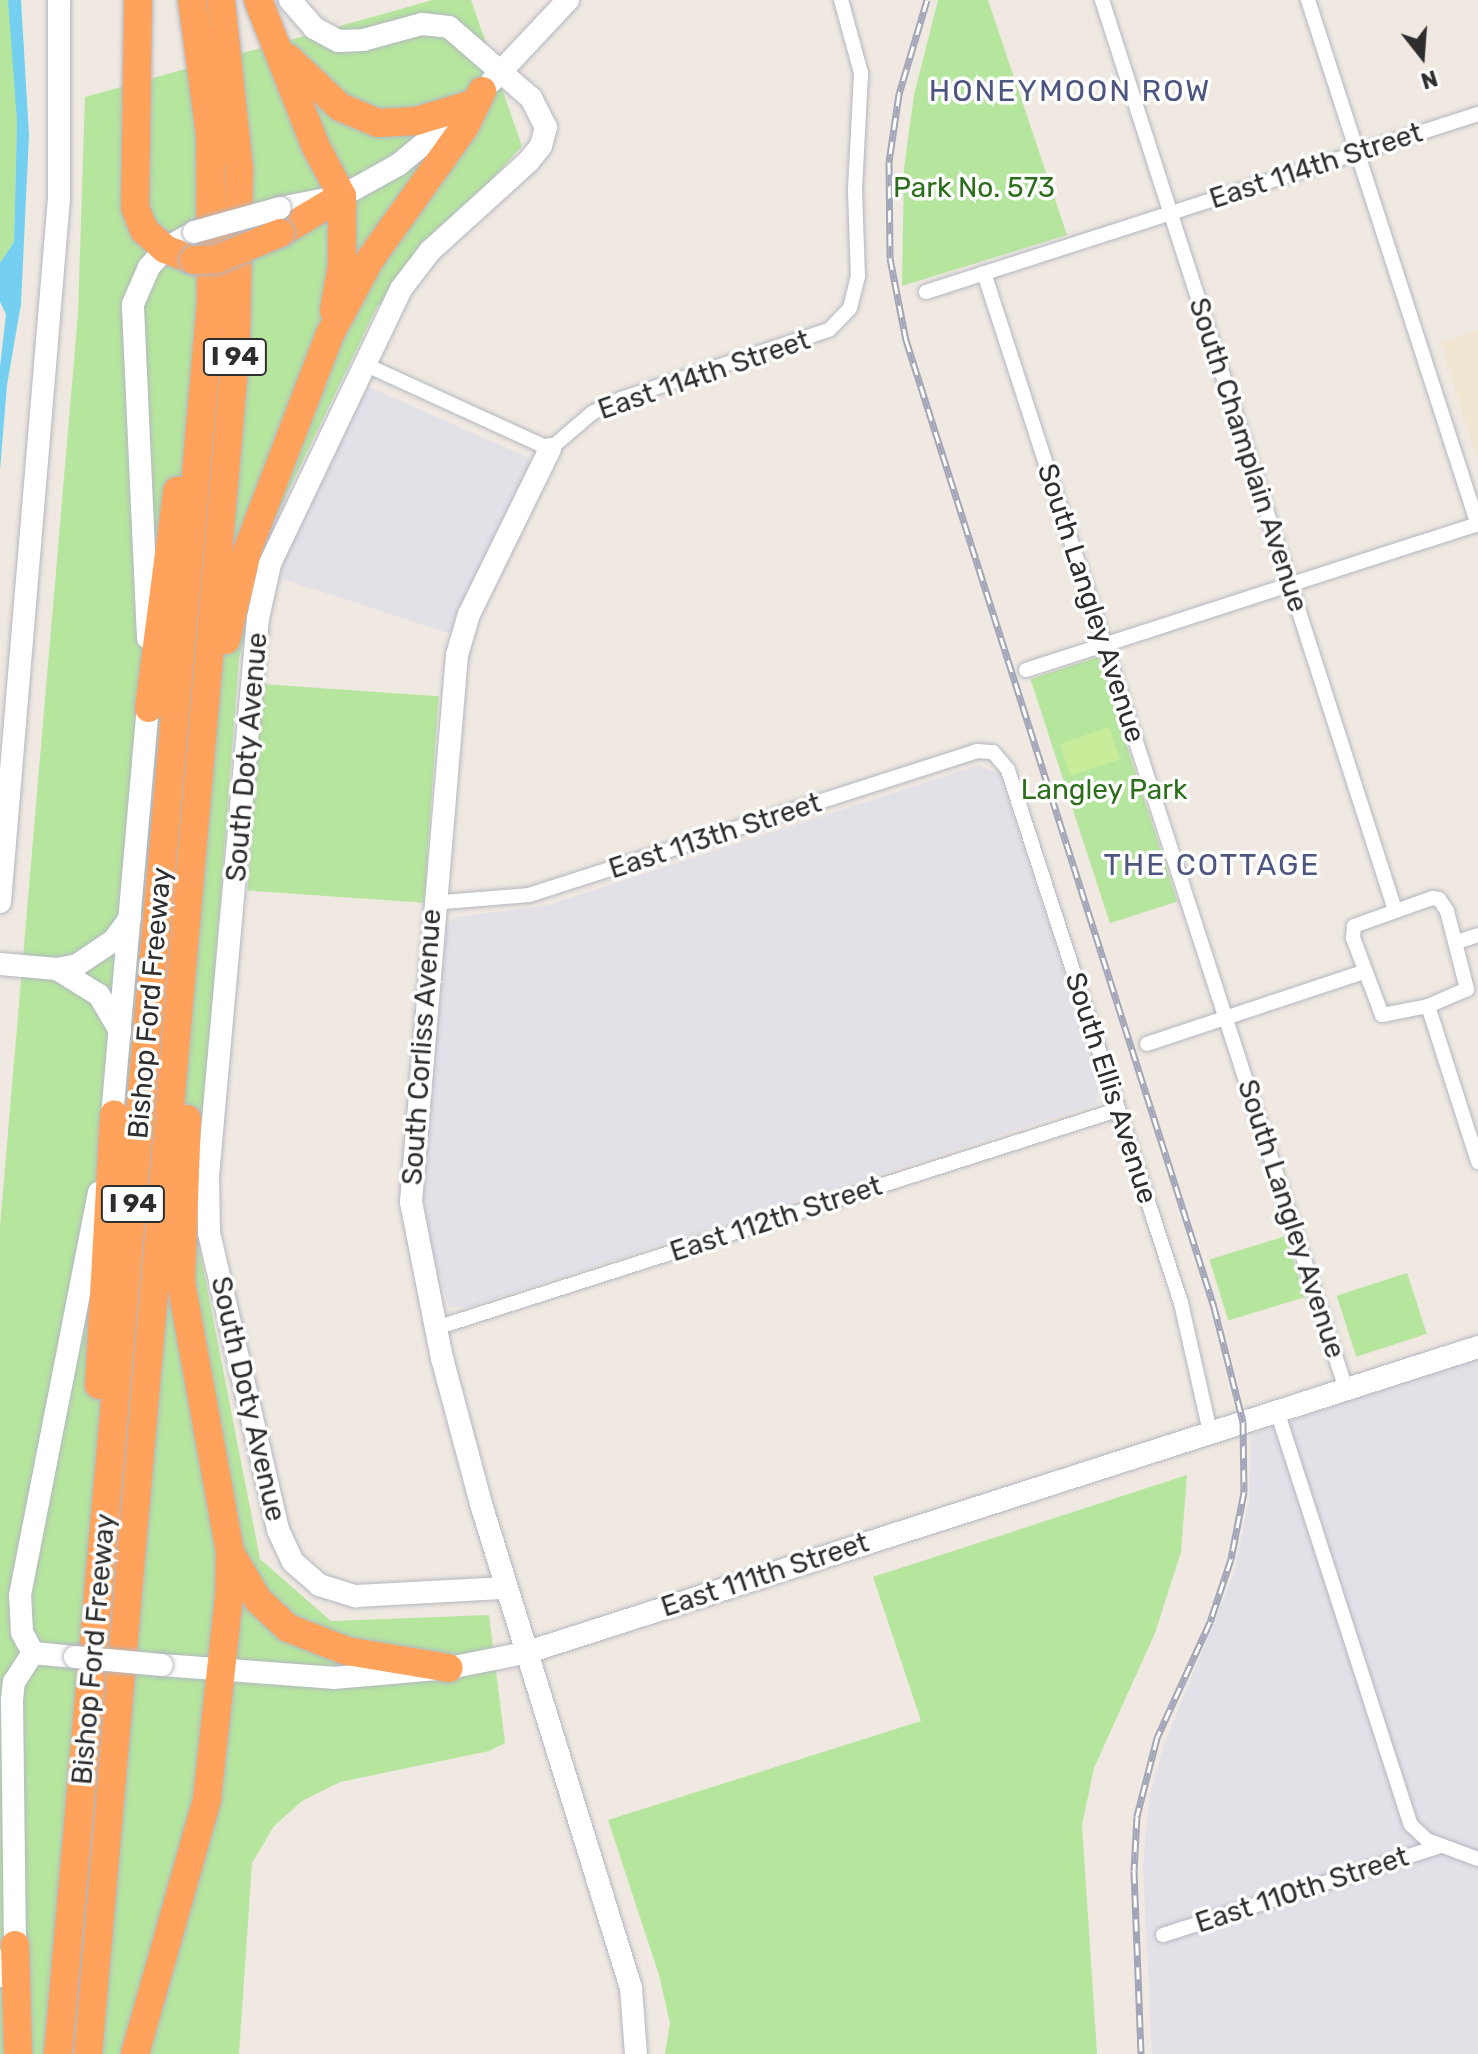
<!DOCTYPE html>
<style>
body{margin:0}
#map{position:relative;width:1478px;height:2054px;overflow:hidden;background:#efe9e1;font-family:Rubik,sans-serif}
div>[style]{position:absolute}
.industrial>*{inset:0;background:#e3e1e8}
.education>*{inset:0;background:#f0e6d1}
.green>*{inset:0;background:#b6e59e;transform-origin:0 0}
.pitch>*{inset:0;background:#c9ec9a;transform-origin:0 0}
.water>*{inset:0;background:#75cff0}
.roads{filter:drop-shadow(0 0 2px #b4b7c1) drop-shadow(0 0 2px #b4b7c1)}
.street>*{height:14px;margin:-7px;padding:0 7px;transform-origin:7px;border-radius:7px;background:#fff}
.secondary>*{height:22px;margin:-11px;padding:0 11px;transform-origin:11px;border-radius:11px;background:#fff}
.highway>*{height:28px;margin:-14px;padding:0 14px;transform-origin:14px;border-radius:14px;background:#ffa35c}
.rail>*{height:7px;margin-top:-3.5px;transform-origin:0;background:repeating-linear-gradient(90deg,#fff 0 12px,#a3a6b8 0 24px);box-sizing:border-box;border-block:2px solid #a3a6b8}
.bridges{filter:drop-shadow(0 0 2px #b4b7c1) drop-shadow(0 0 2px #b4b7c1)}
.secondary-bridge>*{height:22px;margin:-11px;padding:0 11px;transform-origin:11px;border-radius:11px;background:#fff}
.highway-bridge>*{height:28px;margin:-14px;padding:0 14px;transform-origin:14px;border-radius:14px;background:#ffa35c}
span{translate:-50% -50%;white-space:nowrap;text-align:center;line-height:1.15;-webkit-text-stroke:7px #fff;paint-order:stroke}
.shield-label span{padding:2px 6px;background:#fff;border:2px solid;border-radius:6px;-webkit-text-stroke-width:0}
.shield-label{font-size:26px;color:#2e2e2e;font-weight:700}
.street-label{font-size:28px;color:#2e2e2e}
.park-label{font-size:28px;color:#2c6e1b}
.neighbourhood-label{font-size:30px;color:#4d5680;letter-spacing:2px}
.north{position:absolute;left:1382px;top:16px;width:80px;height:80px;-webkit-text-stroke:6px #fff;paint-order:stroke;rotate:163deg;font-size:22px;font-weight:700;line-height:32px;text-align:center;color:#2e2e2e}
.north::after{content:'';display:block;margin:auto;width:28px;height:36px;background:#2e2e2e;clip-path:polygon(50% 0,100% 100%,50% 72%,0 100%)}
</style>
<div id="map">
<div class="industrial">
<i style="clip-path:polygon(369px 387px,527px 457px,531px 463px,452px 634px,273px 576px,359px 395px)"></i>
<i style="clip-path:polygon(979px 765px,1000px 775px,1100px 1082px,1096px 1104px,468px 1307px,449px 1307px,429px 1241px,423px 1190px,447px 924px,458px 917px,548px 905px)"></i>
<i style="clip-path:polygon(1478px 1358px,1478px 2054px,1152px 2054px,1143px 1865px,1149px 1798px,1165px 1742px,1234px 1573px,1249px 1501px,1251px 1434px)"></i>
</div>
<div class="education">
<i style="clip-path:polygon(1478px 330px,1478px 461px,1440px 342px)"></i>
</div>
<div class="green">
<i style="clip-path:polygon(0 0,8px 0,18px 84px,14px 242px,0 263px)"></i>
<i style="clip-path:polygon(433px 0,471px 0,522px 146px,377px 307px,269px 531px,239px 659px,195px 1226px,260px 1559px,331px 1621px,489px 1615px,505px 1743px,489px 1751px,340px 1782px,302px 1801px,274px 1826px,252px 1863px,239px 2054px,0 2054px,0 1226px,78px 314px,85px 97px)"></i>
<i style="clip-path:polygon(938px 0,988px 0,1067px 235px,902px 286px,904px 168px,914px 95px)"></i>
<i style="left:1098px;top:657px;width:257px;height:71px;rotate:72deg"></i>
<i style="left:262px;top:684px;width:177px;height:207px;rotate:4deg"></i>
<i style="left:1286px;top:1236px;width:64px;height:80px;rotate:73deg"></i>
<i style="left:1407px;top:1273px;width:64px;height:74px;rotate:72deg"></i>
<i style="clip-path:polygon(1187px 1475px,1181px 1552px,1155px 1633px,1094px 1768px,1082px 1825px,1097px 2054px,665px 2054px,670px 2023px,659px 1975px,608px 1820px,921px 1721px,873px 1577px)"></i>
</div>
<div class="pitch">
<i style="left:1109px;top:727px;width:34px;height:52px;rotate:71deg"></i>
</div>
<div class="water">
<i style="clip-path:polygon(8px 0,21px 0,29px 135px,21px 304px,7px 385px,0 470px,0 367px,6px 314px,0 302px,0 263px,14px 242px,17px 121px)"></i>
</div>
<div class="roads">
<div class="street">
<i style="left:1102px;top:0;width:956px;rotate:72.15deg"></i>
<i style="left:1308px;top:0;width:552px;rotate:72.06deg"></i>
<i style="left:984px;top:273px;width:1173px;rotate:72.03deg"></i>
<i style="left:926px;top:292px;width:580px;rotate:-17.87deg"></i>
<i style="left:362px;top:363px;width:207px;rotate:24.6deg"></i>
<i style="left:550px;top:449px;width:55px;rotate:-40.6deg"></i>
<i style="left:592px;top:413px;width:32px;rotate:-26deg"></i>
<i style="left:621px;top:399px;width:219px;rotate:-18.4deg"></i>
<i style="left:829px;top:330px;width:30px;rotate:-46deg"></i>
<i style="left:850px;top:308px;width:32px;rotate:-76deg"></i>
<i style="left:858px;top:277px;width:88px;rotate:-92deg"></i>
<i style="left:855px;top:189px;width:116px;rotate:-87deg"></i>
<i style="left:861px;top:73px;width:76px;rotate:-105.3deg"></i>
<i style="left:1026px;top:670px;width:475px;rotate:-17.9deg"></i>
<i style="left:1432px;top:898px;width:7px;rotate:8deg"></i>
<i style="left:1439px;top:899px;width:14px;rotate:56deg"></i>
<i style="left:1447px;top:911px;width:81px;rotate:75.6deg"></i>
<i style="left:1467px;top:989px;width:43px;rotate:156.4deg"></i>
<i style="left:1428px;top:1006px;width:47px;rotate:168.9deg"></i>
<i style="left:1382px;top:1015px;width:82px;rotate:-110.6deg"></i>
<i style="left:1353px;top:938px;width:12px;rotate:-85deg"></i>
<i style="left:1354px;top:926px;width:83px;rotate:-19.7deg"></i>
<i style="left:432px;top:903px;width:97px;rotate:-4.7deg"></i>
<i style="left:529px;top:895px;width:471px;rotate:-17.8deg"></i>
<i style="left:977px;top:751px;width:16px;rotate:4deg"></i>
<i style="left:993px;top:752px;width:23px;rotate:50deg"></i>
<i style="left:1008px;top:770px;width:560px;rotate:72.02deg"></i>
<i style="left:1181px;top:1303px;width:132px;rotate:77.3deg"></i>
<i style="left:1457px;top:942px;width:22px;rotate:-18deg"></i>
<i style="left:1428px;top:1006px;width:164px;rotate:72.2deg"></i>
<i style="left:1147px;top:1044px;width:229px;rotate:-18.4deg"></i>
<i style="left:436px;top:1328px;width:715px;rotate:-17.75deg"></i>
<i style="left:1277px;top:1411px;width:435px;rotate:72.1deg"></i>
<i style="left:1411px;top:1825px;width:22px;rotate:43deg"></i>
<i style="left:1427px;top:1840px;width:54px;rotate:20.4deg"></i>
<i style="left:1163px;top:1935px;width:292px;rotate:-17.8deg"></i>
</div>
<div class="secondary">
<i style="left:290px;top:0;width:37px;rotate:49deg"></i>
<i style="left:314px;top:28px;width:27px;rotate:28deg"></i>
<i style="left:338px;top:41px;width:25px;rotate:-2deg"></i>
<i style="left:363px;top:40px;width:61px;rotate:-15.2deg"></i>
<i style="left:422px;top:24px;width:27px;rotate:6deg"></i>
<i style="left:449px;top:27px;width:108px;rotate:40.9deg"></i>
<i style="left:531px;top:98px;width:33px;rotate:63deg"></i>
<i style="left:546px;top:127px;width:20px;rotate:105deg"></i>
<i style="left:541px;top:146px;width:19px;rotate:129deg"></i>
<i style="left:529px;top:161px;width:134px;rotate:137.7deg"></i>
<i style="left:430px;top:251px;width:48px;rotate:127.3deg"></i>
<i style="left:401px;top:289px;width:305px;rotate:115.5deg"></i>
<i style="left:270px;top:564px;width:55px;rotate:102.5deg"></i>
<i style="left:258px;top:618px;width:560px;rotate:95.12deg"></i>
<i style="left:208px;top:1176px;width:57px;rotate:89deg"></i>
<i style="left:209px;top:1233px;width:305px;rotate:76.9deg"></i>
<i style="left:278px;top:1530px;width:35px;rotate:65deg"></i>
<i style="left:293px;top:1562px;width:35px;rotate:41deg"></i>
<i style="left:319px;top:1585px;width:39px;rotate:17deg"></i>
<i style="left:356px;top:1596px;width:150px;rotate:-3.1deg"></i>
<i style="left:492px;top:81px;width:111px;rotate:-46.8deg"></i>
<i style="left:280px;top:208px;width:63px;rotate:-11deg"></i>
<i style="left:342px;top:196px;width:64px;rotate:-29deg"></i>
<i style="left:398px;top:165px;width:88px;rotate:-39.5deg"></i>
<i style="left:550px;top:449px;width:184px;rotate:116.1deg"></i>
<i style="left:469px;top:614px;width:43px;rotate:106.3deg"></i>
<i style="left:457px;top:655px;width:549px;rotate:94.81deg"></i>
<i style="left:411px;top:1202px;width:159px;rotate:78.8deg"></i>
<i style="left:442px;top:1358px;width:151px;rotate:75deg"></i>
<i style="left:481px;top:1504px;width:507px;rotate:72.78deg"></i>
<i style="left:631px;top:1988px;width:66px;rotate:85.7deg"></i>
<i style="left:148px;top:638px;width:334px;rotate:-92.6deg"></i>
<i style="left:133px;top:304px;width:40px;rotate:-66.6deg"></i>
<i style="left:149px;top:267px;width:24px;rotate:-48deg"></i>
<i style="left:165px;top:249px;width:34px;rotate:-30deg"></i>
<i style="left:0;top:902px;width:706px;rotate:-85.21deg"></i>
<i style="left:59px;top:198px;width:198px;rotate:-90deg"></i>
<i style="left:0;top:964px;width:57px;rotate:5deg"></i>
<i style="left:57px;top:969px;width:20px;rotate:-11deg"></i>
<i style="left:77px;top:965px;width:45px;rotate:-34deg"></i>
<i style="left:114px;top:940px;width:27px;rotate:-54deg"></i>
<i style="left:57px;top:969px;width:49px;rotate:31.8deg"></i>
<i style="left:99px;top:995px;width:42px;rotate:59.7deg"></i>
<i style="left:111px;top:1128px;width:438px;rotate:-85deg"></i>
<i style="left:33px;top:1653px;width:24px;rotate:-118deg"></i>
<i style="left:22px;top:1632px;width:37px;rotate:-93deg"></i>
<i style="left:20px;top:1595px;width:410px;rotate:-78.9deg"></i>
<i style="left:33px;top:1653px;width:42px;rotate:5.4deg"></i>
<i style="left:162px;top:1665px;width:171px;rotate:4.3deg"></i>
<i style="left:333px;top:1678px;width:116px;rotate:-4.9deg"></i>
<i style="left:449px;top:1668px;width:77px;rotate:-11.2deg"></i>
<i style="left:525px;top:1653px;width:1001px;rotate:-17.8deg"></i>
<i style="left:0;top:1976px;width:34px;rotate:-64deg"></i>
<i style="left:15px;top:1945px;width:245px;rotate:-90.7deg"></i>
<i style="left:12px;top:1700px;width:18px;rotate:-84deg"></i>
<i style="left:14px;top:1682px;width:35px;rotate:-57deg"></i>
</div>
<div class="highway">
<i style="left:138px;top:0;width:207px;rotate:90.8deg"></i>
<i style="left:135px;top:207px;width:25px;rotate:69deg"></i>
<i style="left:144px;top:230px;width:28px;rotate:42deg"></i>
<i style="left:165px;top:249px;width:31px;rotate:21deg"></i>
<i style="left:258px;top:0;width:156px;rotate:68.5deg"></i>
<i style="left:315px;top:145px;width:58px;rotate:62.1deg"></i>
<i style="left:342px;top:196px;width:69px;rotate:90deg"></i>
<i style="left:342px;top:265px;width:46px;rotate:100.1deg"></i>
<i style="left:288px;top:58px;width:71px;rotate:43.3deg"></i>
<i style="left:340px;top:107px;width:41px;rotate:22.8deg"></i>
<i style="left:378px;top:123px;width:38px;rotate:-3deg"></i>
<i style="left:416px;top:121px;width:55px;rotate:-16.8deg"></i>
<i style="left:280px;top:233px;width:72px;rotate:-30.8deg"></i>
<i style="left:226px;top:640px;width:91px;rotate:-76.7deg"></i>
<i style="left:247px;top:551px;width:232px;rotate:-69.1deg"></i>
<i style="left:330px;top:334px;width:86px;rotate:-61.7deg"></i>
<i style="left:371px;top:258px;width:162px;rotate:-54.5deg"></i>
<i style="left:465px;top:126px;width:39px;rotate:-64deg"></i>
<i style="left:149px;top:708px;width:219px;rotate:-82.6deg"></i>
<i style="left:99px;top:1385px;width:271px;rotate:-86.8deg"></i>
<i style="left:232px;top:1556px;width:51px;rotate:59.4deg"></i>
<i style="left:258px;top:1600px;width:41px;rotate:43deg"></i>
<i style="left:288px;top:1628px;width:63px;rotate:21.3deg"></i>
<i style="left:347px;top:1651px;width:103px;rotate:9.5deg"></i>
<i style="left:15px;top:1945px;width:109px;rotate:88.4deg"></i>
<i style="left:58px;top:2054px;width:1761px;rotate:-85.01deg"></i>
<i style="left:211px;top:300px;width:166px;rotate:-90.3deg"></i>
<i style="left:210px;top:134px;width:135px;rotate:-97.7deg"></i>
<i style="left:88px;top:2054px;width:1716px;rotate:-85.05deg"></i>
<i style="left:236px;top:344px;width:175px;rotate:-89deg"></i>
<i style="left:239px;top:169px;width:170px;rotate:-96.1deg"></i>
<i style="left:135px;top:2054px;width:265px;rotate:-74.2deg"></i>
<i style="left:207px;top:1799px;width:202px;rotate:-83.8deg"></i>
<i style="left:229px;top:1598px;width:46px;rotate:-88.8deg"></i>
<i style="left:230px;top:1552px;width:274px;rotate:-100.3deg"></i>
<i style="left:181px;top:1282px;width:163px;rotate:-87.9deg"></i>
</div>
</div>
<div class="rail">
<i style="left:927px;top:0;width:98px;rotate:106.6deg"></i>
<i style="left:899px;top:94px;width:69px;rotate:98.4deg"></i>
<i style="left:889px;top:162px;width:96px;rotate:89.4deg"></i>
<i style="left:890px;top:258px;width:84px;rotate:79deg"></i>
<i style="left:906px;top:340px;width:1015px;rotate:72.33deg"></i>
<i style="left:1214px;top:1307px;width:119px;rotate:75.8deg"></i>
<i style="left:1243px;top:1422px;width:70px;rotate:89.2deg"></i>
<i style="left:1244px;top:1492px;width:68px;rotate:101deg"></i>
<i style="left:1231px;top:1559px;width:66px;rotate:108.4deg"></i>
<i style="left:1210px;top:1622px;width:128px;rotate:114.6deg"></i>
<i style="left:1157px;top:1738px;width:81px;rotate:104.4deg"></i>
<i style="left:1137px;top:1816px;width:55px;rotate:93.1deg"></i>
<i style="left:1134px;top:1871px;width:183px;rotate:87.8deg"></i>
</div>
<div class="bridges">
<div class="secondary-bridge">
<i style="left:194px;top:232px;width:89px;rotate:-15.6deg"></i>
<i style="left:75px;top:1657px;width:87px;rotate:5.3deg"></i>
</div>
<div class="highway-bridge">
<i style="left:194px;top:260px;width:23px;rotate:-2deg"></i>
<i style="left:217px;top:259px;width:68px;rotate:-22.4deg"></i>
</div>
</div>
<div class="shield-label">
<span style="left:235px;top:357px">I 94</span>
<span style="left:133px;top:1204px">I 94</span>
</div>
<div class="street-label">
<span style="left:1316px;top:166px;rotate:-18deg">East 114th Street</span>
<span style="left:704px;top:375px;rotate:-19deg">East 114th Street</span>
<span style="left:1248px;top:455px;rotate:72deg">South Champlain Avenue</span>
<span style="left:1091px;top:603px;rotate:72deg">South Langley Avenue</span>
<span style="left:247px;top:757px;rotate:-85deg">South Doty Avenue</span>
<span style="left:715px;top:836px;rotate:-18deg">East 113th Street</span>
<span style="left:150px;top:1003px;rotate:-85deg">Bishop Ford Freeway</span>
<span style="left:422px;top:1047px;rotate:-86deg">South Corliss Avenue</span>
<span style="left:1111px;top:1088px;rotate:72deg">South Ellis Avenue</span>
<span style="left:776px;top:1219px;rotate:-18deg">East 112th Street</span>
<span style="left:1291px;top:1219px;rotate:72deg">South Langley Avenue</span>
<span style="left:248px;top:1399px;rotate:77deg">South Doty Avenue</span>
<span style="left:765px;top:1575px;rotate:-18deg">East 111th Street</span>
<span style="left:94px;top:1649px;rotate:-85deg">Bishop Ford Freeway</span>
<span style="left:1302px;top:1890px;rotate:-18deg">East 110th Street</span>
</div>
<div class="park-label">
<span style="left:974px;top:188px">Park No. 573</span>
<span style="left:1104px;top:790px">Langley Park</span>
</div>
<div class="neighbourhood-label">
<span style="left:1070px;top:91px">HONEYMOON ROW</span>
<span style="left:1212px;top:865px">THE COTTAGE</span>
</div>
<div class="north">N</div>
</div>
